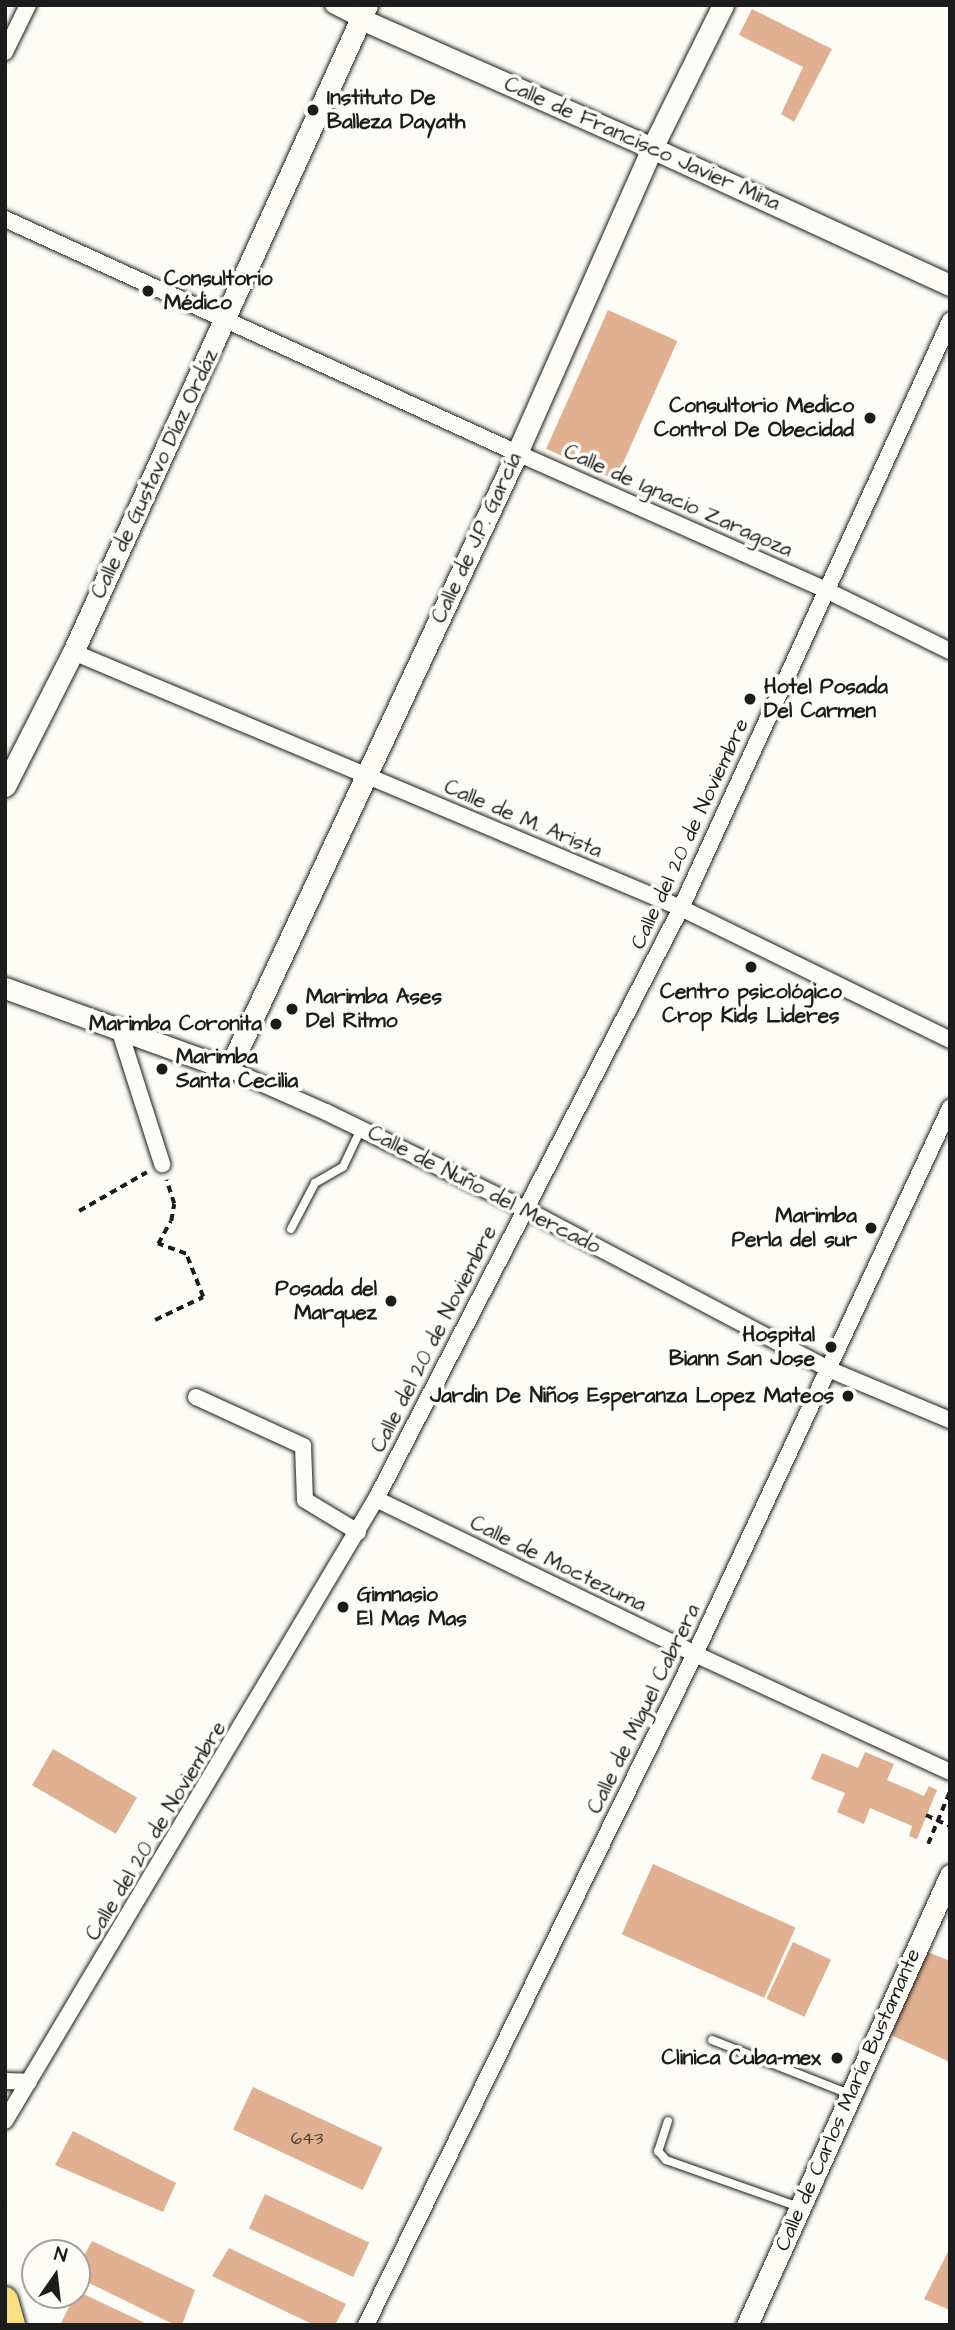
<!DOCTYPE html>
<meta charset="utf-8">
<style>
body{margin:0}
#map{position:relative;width:955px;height:2330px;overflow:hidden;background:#fdfcf7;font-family:"Architects Daughter",sans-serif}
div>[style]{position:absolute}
.building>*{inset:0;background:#e0b091;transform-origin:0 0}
.path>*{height:3.5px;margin-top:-1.75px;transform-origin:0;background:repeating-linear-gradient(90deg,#1c1c1c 0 7px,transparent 0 12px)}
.roads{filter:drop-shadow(0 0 2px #1c1c1c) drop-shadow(0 0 2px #1c1c1c)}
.service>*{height:8px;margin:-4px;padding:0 4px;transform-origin:4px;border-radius:4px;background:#fdfcf7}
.minor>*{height:16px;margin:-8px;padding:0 8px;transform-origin:8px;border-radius:8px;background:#fdfcf7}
.tertiary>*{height:21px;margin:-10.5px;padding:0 10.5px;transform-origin:10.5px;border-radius:10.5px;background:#fdfcf7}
.primary>*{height:26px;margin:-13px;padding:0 13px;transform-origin:13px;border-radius:13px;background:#f9e181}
.dots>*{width:19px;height:19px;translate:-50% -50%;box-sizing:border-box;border:4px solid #fdfcf7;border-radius:50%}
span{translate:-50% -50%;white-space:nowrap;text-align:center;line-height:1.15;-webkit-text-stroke:7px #fdfcf7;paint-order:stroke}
.number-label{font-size:18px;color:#4d4139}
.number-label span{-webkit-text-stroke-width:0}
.poi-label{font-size:21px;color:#1c1c1c;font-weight:700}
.left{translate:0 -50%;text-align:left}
.right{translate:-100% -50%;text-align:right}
.street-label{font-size:21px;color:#1c1c1c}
.frame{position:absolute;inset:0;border:7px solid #1c1c1c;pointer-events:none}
.north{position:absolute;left:21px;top:2239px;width:70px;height:70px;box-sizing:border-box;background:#fdfcf7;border:2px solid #a3a29f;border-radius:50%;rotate:14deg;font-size:19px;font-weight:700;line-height:28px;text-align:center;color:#1c1c1c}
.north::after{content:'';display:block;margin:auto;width:24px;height:32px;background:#1c1c1c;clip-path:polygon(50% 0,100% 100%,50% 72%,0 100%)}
</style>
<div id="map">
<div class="building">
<i style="clip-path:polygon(752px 9px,832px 49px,794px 122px,781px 114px,803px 67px,739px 35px)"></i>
<i style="left:608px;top:310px;width:76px;height:152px;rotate:24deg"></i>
<i style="left:53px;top:1749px;width:97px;height:42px;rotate:30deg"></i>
<i style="clip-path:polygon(865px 1752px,894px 1764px,887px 1780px,924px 1796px,929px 1786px,937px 1790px,917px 1839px,909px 1836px,912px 1826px,870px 1808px,864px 1824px,837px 1812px,845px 1793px,811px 1779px,822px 1753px,858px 1768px)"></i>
<i style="left:653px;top:1864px;width:156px;height:77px;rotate:24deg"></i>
<i style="left:793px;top:1942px;width:42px;height:63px;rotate:25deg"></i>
<i style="clip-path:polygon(925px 1951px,950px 1961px,950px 2062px,891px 2035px)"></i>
<i style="left:253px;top:2087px;width:143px;height:47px;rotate:25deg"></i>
<i style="clip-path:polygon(73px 2131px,176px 2183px,163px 2212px,55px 2165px)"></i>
<i style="left:265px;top:2194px;width:115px;height:38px;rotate:25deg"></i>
<i style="clip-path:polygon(92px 2241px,195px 2290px,182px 2325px,175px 2325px,77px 2277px,77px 2269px)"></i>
<i style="clip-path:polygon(229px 2248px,346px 2304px,335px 2325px,314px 2325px,212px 2276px)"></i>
<i style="clip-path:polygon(950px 2248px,950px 2310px,924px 2299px)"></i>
<i style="clip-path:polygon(77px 2291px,149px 2325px,60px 2325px)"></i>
</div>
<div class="path">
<i style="left:79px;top:1211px;width:78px;rotate:-29.8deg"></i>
<i style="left:155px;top:1320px;width:53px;rotate:-25.6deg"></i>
<i style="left:203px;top:1297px;width:46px;rotate:-111.6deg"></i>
<i style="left:186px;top:1254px;width:30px;rotate:-160deg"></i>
<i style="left:158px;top:1244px;width:26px;rotate:-61deg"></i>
<i style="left:171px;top:1221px;width:17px;rotate:-80deg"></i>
<i style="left:174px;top:1204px;width:25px;rotate:-108deg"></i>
<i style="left:926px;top:1815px;width:26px;rotate:25deg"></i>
<i style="left:928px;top:1844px;width:57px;rotate:-67.5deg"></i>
<i style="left:5px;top:2207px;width:1px;rotate:-45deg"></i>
</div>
<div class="roads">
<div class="service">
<i style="left:291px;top:1229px;width:52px;rotate:-62.4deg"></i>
<i style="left:315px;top:1183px;width:32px;rotate:-30deg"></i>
<i style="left:343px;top:1167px;width:42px;rotate:-64.7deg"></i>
<i style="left:712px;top:2040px;width:147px;rotate:21.5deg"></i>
<i style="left:668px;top:2121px;width:32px;rotate:108deg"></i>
<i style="left:658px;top:2151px;width:12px;rotate:48deg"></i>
<i style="left:666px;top:2160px;width:141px;rotate:19.5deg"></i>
</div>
<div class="minor">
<i style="left:333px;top:5px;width:31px;rotate:27deg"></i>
<i style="left:5px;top:52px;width:52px;rotate:-63.9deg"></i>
<i style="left:5px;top:219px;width:563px;rotate:24.56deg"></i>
<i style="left:517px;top:453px;width:338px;rotate:23.9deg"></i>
<i style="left:826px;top:590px;width:138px;rotate:26.2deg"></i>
<i style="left:73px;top:652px;width:660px;rotate:22.83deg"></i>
<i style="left:681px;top:908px;width:300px;rotate:26.1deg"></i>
<i style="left:120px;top:1032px;width:139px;rotate:72.3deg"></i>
<i style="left:229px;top:1069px;width:106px;rotate:23.9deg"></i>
<i style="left:326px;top:1112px;width:221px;rotate:26deg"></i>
<i style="left:525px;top:1209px;width:343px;rotate:27.8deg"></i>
<i style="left:828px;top:1369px;width:132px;rotate:22.7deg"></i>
<i style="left:196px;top:1397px;width:118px;rotate:24.6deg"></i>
<i style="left:303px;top:1446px;width:54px;rotate:87.9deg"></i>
<i style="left:305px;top:1500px;width:62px;rotate:31.1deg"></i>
<i style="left:376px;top:1499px;width:355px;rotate:25.9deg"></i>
<i style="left:695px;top:1654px;width:281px;rotate:24.8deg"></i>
<i style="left:5px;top:2081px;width:24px;rotate:2deg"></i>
<i style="left:5px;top:2121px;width:724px;rotate:-59.19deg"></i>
<i style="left:376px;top:1499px;width:665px;rotate:-62.7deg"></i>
<i style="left:681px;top:908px;width:646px;rotate:-65.38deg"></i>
<i style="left:366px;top:2325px;width:747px;rotate:-63.88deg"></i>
<i style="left:695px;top:1654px;width:603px;rotate:-64.97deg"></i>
</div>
<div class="tertiary">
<i style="left:361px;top:19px;width:318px;rotate:23.9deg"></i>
<i style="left:652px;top:148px;width:328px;rotate:24.7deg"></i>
<i style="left:5px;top:786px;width:150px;rotate:-63.1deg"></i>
<i style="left:73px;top:652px;width:711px;rotate:-65.56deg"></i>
<i style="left:5px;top:988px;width:238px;rotate:19.9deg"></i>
<i style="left:229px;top:1069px;width:680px;rotate:-64.94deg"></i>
<i style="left:517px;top:453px;width:334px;rotate:-66.1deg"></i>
<i style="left:652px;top:148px;width:160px;rotate:-63.6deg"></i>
<i style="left:747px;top:2325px;width:494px;rotate:-65.7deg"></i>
</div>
<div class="primary">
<i style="left:5px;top:2300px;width:26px;rotate:74deg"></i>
</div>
</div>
<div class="dots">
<i style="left:313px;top:110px;background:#1c1c1c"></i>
<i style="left:148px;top:291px;background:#1c1c1c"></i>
<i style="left:870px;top:418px;background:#1c1c1c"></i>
<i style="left:750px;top:699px;background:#1c1c1c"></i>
<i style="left:751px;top:967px;background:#1c1c1c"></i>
<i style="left:292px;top:1009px;background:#1c1c1c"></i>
<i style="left:276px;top:1024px;background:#1c1c1c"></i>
<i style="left:162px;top:1069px;background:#1c1c1c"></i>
<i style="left:871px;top:1228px;background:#1c1c1c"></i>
<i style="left:391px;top:1301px;background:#1c1c1c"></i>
<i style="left:831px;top:1347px;background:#1c1c1c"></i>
<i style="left:848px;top:1396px;background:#1c1c1c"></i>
<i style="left:343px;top:1607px;background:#1c1c1c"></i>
<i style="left:837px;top:2058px;background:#1c1c1c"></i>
</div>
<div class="number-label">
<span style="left:307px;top:2139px">643</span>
</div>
<div class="poi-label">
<span class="left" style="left:327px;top:110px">Instituto De<br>Balleza Dayath</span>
<span class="left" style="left:164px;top:291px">Consultorio<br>Médico</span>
<span class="right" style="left:854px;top:418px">Consultorio Medico<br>Control De Obecidad</span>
<span class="left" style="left:764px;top:699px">Hotel Posada<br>Del Carmen</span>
<span style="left:751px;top:1004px">Centro psicológico<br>Crop Kids Lideres</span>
<span class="left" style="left:306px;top:1009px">Marimba Ases<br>Del Ritmo</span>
<span class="right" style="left:262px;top:1024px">Marimba Coronita</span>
<span class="left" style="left:176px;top:1069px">Marimba<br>Santa Cecilia</span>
<span class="right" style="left:857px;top:1228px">Marimba<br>Perla del sur</span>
<span class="right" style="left:377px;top:1301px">Posada del<br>Marquez</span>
<span class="right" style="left:815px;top:1347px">Hospital<br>Biann San Jose</span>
<span class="right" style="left:834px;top:1396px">Jardin De Niños Esperanza Lopez Mateos</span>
<span class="left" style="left:357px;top:1607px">Gimnasio<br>El Mas Mas</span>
<span class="right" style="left:821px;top:2058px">Clinica Cuba-mex</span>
</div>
<div class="street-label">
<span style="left:642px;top:144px;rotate:24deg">Calle de Francisco Javier Mina</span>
<span style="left:155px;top:474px;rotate:-65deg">Calle de Gustavo Díaz Ordáz</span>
<span style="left:678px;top:501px;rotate:24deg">Calle de Ignacio Zaragoza</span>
<span style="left:477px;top:538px;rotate:-65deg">Calle de J.P. García</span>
<span style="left:523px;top:819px;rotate:23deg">Calle de M. Arista</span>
<span style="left:690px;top:834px;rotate:-65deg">Calle del 20 de Noviembre</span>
<span style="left:484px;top:1190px;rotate:27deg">Calle de Nuño del Mercado</span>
<span style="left:434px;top:1339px;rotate:-63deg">Calle del 20 de Noviembre</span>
<span style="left:558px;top:1564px;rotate:26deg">Calle de Moctezuma</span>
<span style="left:644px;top:1709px;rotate:-64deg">Calle de Miguel Cabrera</span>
<span style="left:156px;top:1831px;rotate:-59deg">Calle del 20 de Noviembre</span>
<span style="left:848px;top:2100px;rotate:-66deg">Calle de Carlos María Bustamante</span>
</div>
<div class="frame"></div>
<div class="north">N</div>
</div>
